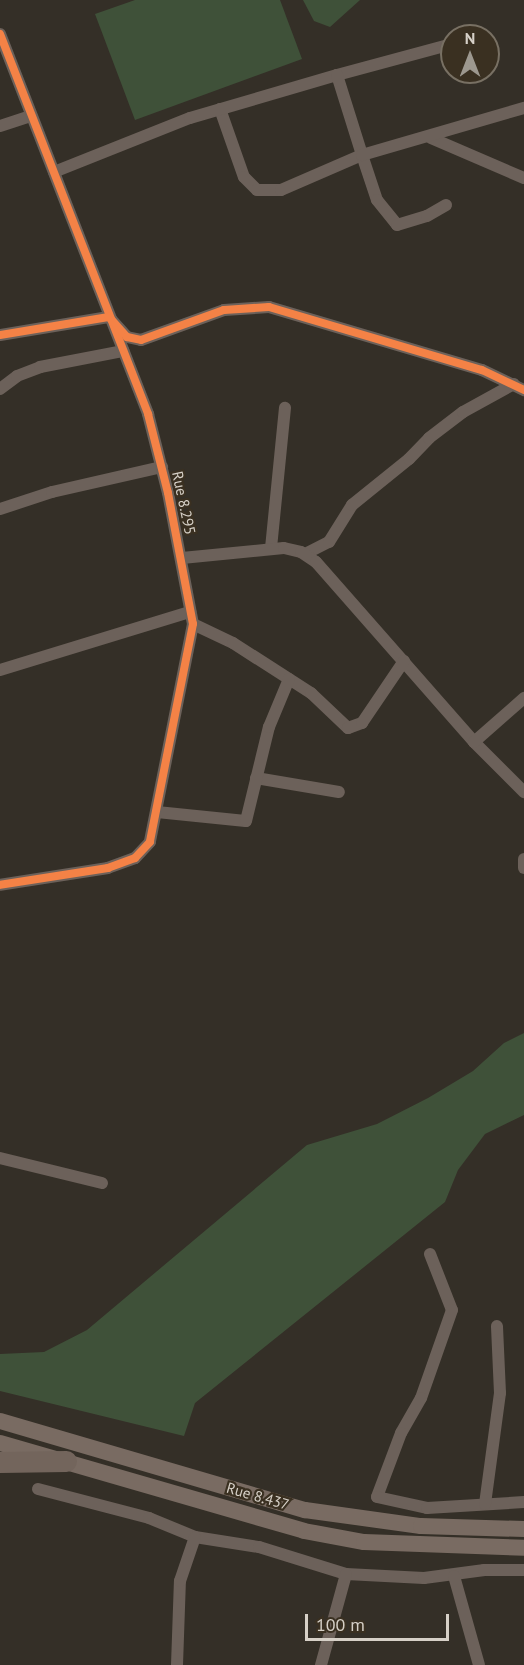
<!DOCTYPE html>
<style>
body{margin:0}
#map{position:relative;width:524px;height:1665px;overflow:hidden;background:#342f27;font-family:"PT Sans",sans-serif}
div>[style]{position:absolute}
.green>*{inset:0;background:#3f5139}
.street>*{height:12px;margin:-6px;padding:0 6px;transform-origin:6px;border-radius:6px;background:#6c615a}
.secondary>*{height:16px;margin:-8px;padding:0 8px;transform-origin:8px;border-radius:8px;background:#796b62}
.highway>*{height:21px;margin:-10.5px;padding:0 10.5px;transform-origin:10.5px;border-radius:10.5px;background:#73655c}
.cycleway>*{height:8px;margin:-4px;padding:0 4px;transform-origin:4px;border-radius:4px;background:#f48246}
span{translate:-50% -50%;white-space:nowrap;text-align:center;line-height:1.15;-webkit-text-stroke:4.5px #3a3021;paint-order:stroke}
.street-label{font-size:15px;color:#d6d0c7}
.north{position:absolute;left:440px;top:24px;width:60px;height:60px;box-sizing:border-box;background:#3a3021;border:2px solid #787063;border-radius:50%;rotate:0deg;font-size:16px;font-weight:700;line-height:24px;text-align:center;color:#d6d0c7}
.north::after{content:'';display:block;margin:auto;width:21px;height:27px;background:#9d988f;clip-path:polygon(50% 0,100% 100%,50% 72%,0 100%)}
.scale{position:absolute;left:305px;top:1614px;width:144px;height:27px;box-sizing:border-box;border:3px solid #d6d0c7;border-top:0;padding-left:8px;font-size:18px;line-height:21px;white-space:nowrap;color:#d6d0c7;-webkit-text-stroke:4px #3a3021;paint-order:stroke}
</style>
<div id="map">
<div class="green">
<i style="clip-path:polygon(135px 0,280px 0,302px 59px,135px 120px,95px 14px)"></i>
<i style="clip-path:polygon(303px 0,360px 0,330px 27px,314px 21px)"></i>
<i style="clip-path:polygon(524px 1033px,524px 1115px,485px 1134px,458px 1170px,445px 1202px,195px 1403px,184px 1436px,0 1391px,0 1354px,44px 1352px,87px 1330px,307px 1145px,377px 1124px,428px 1098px,473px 1071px,504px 1043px)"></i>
</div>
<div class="street">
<i style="left:0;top:34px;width:408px;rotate:68.7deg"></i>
<i style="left:148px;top:414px;width:81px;rotate:75.8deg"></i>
<i style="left:168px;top:493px;width:133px;rotate:79.2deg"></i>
<i style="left:193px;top:624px;width:222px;rotate:101.2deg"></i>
<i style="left:150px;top:842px;width:22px;rotate:133deg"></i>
<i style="left:135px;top:858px;width:29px;rotate:160deg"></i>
<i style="left:108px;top:868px;width:109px;rotate:171.1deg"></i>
<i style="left:337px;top:75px;width:119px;rotate:-15.1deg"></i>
<i style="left:220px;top:109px;width:72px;rotate:70.6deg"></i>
<i style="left:244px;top:177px;width:18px;rotate:45deg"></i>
<i style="left:257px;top:190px;width:24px"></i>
<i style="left:281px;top:190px;width:88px;rotate:-23.4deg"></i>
<i style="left:362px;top:155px;width:47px;rotate:71.6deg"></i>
<i style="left:377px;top:200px;width:32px;rotate:51deg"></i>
<i style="left:397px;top:225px;width:31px;rotate:-17deg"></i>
<i style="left:427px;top:216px;width:22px;rotate:-30deg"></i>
<i style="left:0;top:126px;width:33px;rotate:-18deg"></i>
<i style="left:431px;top:138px;width:101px;rotate:23.3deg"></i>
<i style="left:54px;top:172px;width:146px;rotate:-21.7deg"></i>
<i style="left:190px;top:118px;width:153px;rotate:-16.3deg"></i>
<i style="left:337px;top:75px;width:84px;rotate:72.6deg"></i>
<i style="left:362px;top:155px;width:169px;rotate:-16.2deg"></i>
<i style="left:0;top:335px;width:110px;rotate:-9.4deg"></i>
<i style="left:109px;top:317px;width:27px;rotate:48deg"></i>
<i style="left:127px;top:337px;width:14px;rotate:12deg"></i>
<i style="left:141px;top:340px;width:88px;rotate:-19.9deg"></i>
<i style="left:224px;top:310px;width:45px;rotate:-3.8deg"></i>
<i style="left:269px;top:307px;width:222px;rotate:16.5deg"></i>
<i style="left:482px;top:370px;width:47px;rotate:25.5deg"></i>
<i style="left:0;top:389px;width:21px;rotate:-37deg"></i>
<i style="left:17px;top:376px;width:25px;rotate:-21deg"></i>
<i style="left:40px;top:367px;width:85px;rotate:-10.9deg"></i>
<i style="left:0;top:509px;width:55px;rotate:-18.1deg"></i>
<i style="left:52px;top:492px;width:113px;rotate:-12.8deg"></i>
<i style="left:271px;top:548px;width:141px;rotate:-84.3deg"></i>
<i style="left:305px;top:554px;width:27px;rotate:-27deg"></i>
<i style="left:329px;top:542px;width:44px;rotate:-58.1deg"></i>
<i style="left:352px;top:505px;width:73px;rotate:-38.9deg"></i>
<i style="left:409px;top:459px;width:29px;rotate:-46deg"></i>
<i style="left:429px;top:438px;width:43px;rotate:-37.4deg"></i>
<i style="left:463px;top:412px;width:58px;rotate:-28.8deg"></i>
<i style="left:182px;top:558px;width:102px;rotate:-5.6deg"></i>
<i style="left:284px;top:548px;width:17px;rotate:13deg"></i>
<i style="left:301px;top:552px;width:18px;rotate:34deg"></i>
<i style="left:316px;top:562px;width:240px;rotate:48.7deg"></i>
<i style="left:474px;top:742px;width:71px;rotate:45deg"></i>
<i style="left:193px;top:624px;width:44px;rotate:25.4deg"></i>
<i style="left:233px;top:643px;width:93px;rotate:32.7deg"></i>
<i style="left:311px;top:693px;width:51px;rotate:43.4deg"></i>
<i style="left:348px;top:728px;width:15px;rotate:-20deg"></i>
<i style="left:362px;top:723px;width:75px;rotate:-55.9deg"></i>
<i style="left:0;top:670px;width:199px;rotate:-17deg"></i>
<i style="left:474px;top:742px;width:67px;rotate:-41.3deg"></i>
<i style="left:256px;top:778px;width:84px;rotate:9.6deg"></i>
<i style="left:157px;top:812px;width:89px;rotate:5.8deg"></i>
<i style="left:246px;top:821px;width:97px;rotate:-76.3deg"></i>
<i style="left:269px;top:727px;width:52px;rotate:-67.4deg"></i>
<i style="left:524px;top:859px;width:9px;rotate:90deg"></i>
<i style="left:0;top:1158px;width:105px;rotate:13.8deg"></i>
<i style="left:430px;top:1254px;width:60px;rotate:68.6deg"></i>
<i style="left:452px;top:1310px;width:93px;rotate:109.4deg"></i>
<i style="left:421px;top:1398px;width:40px;rotate:119.7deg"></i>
<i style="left:401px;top:1433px;width:68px;rotate:110.6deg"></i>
<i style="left:377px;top:1497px;width:51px;rotate:12.4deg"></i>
<i style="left:427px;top:1508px;width:97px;rotate:-3.5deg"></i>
<i style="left:38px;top:1489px;width:115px;rotate:14.6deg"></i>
<i style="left:149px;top:1518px;width:50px;rotate:22.4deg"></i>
<i style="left:195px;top:1537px;width:65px;rotate:8.9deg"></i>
<i style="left:259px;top:1547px;width:91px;rotate:17.2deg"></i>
<i style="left:346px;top:1574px;width:78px;rotate:2.9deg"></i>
<i style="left:424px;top:1578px;width:61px;rotate:-7.6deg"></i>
<i style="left:484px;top:1570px;width:40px"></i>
<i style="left:485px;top:1504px;width:112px;rotate:-82.3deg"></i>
<i style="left:500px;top:1393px;width:67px;rotate:-92.6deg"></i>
<i style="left:454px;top:1576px;width:92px;rotate:74.3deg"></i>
<i style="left:177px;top:1665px;width:84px;rotate:-88deg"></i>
<i style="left:180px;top:1581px;width:46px;rotate:-71.2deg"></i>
<i style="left:321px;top:1665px;width:94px;rotate:-74.6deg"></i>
</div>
<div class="secondary">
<i style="left:0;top:1421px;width:318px;rotate:16.3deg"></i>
<i style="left:305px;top:1510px;width:117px;rotate:7.9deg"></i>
<i style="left:421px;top:1526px;width:103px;rotate:1.7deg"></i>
<i style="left:0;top:1443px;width:316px;rotate:16.1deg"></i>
<i style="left:304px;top:1531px;width:61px;rotate:10.4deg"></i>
<i style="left:364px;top:1542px;width:160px;rotate:2.1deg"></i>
</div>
<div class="highway">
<i style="left:0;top:1462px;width:66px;rotate:-0.9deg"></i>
</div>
<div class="cycleway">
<i style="left:0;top:34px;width:408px;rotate:68.7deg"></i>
<i style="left:148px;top:414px;width:81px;rotate:75.8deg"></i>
<i style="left:168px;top:493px;width:133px;rotate:79.2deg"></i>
<i style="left:193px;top:624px;width:222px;rotate:101.2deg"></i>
<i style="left:150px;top:842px;width:22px;rotate:133deg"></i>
<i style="left:135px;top:858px;width:29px;rotate:160deg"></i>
<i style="left:108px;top:868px;width:109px;rotate:171.1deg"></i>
<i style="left:0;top:335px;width:110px;rotate:-9.4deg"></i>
<i style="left:109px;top:317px;width:27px;rotate:48deg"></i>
<i style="left:127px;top:337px;width:14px;rotate:12deg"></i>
<i style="left:141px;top:340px;width:88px;rotate:-19.9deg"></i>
<i style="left:224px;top:310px;width:45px;rotate:-3.8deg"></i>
<i style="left:269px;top:307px;width:222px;rotate:16.5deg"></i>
<i style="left:482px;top:370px;width:47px;rotate:25.5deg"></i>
</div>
<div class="street-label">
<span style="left:184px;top:503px;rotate:78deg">Rue 8.295</span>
<span style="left:258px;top:1496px;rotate:16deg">Rue 8.437</span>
</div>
<div class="north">N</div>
<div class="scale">100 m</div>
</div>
